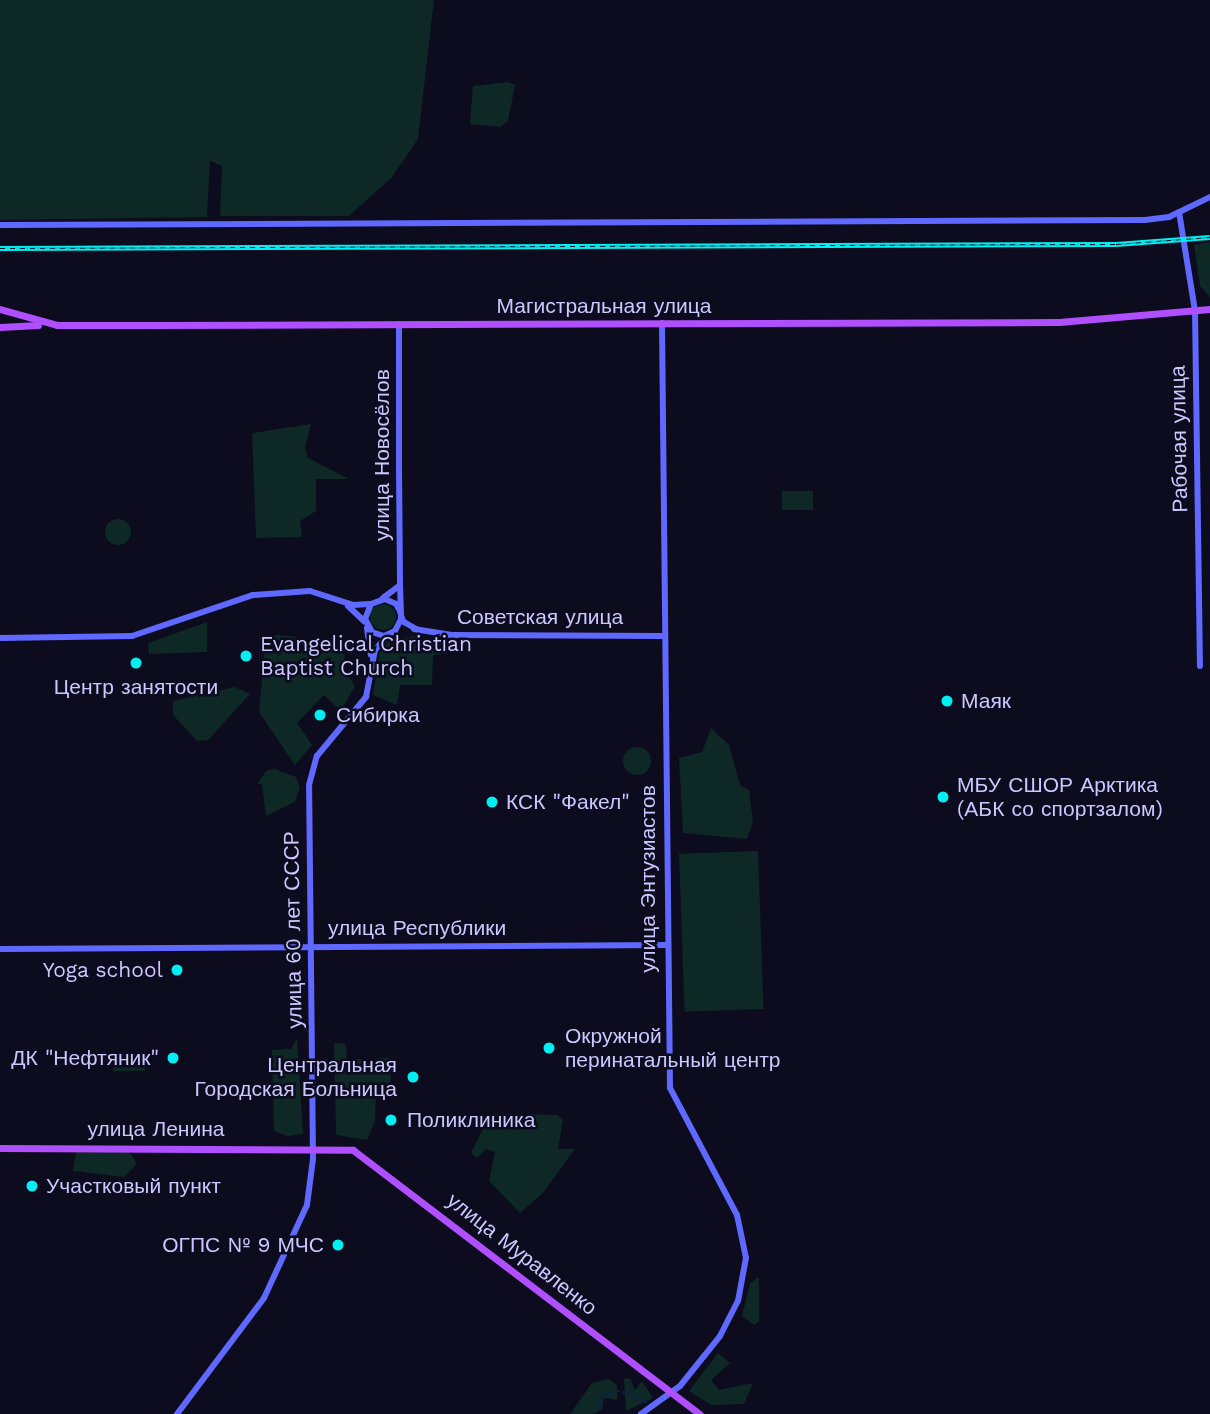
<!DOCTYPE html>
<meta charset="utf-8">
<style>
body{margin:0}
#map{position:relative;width:1210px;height:1414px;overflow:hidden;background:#0d0b1e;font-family:"Work Sans",sans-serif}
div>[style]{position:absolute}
.green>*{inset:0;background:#0e2825;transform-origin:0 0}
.round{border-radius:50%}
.stream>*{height:2px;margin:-1px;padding:0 1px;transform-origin:1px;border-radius:1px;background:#0a2443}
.secondary>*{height:6px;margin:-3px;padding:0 3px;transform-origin:3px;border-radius:3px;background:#5f68ff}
.primary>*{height:7px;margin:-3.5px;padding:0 3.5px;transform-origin:3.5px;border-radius:3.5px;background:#af4fff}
.rail>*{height:4.5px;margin-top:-2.25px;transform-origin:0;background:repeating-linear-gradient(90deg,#0d0b1e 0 5px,#00eff3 0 10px);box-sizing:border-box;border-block:2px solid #00eff3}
.dots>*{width:19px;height:19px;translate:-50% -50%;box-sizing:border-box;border:4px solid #0d0b1e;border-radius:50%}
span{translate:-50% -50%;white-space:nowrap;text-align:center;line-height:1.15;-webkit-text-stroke:5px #0d0b1e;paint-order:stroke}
.street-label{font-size:21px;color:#cac8ff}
.poi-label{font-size:21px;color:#cac8ff}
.left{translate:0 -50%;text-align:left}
.right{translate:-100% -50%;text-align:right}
</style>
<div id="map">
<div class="green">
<i style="clip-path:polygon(0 0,434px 0,418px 139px,392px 177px,349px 216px,220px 216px,222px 166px,210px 161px,207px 217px,0 220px)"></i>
<i style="clip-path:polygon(508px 82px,515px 85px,508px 121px,500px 127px,470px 124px,473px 86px)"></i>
<i style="clip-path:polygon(1210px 242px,1210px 297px,1200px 286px,1194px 245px)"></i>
<i style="clip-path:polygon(311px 424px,305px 447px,308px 458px,349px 479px,316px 479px,316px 511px,300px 521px,302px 537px,256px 538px,252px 433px)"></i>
<i style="left:782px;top:491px;width:31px;height:19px"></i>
<i class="round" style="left:105px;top:519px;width:26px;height:26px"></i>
<i class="round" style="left:370px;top:604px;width:26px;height:26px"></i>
<i style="clip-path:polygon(207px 622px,207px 652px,149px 654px,148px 643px)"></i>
<i style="clip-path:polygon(278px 635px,298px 637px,298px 650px,325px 650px,334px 643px,345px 655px,343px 667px,355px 686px,341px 711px,324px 695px,297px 723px,312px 745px,295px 765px,259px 712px,266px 638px)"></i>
<i style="clip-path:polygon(413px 636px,447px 645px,448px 654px,433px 655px,432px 685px,400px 685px,397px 705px,373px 695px,379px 654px,387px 642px)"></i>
<i style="clip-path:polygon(235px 687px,250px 694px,208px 740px,197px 741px,173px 715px,173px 701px)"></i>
<i style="clip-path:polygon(711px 728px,729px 745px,740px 785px,749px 790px,753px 822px,747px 839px,683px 833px,679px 758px,702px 752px)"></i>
<i class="round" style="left:623px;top:747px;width:28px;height:28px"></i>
<i style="clip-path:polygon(275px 769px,296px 777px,300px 787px,295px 802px,266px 816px,262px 784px,257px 784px,266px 771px)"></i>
<i style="left:758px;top:851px;width:158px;height:79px;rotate:88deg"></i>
<i style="clip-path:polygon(297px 1039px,303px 1134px,287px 1136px,274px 1131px,272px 1050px,291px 1049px)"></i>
<i style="clip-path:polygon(334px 1043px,346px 1044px,347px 1059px,363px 1059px,363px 1072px,377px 1072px,378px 1058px,390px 1058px,391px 1086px,376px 1093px,375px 1121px,367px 1140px,336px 1135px)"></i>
<i style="left:113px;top:1053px;width:32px;height:18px"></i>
<i style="clip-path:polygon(491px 1113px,557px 1115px,563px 1120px,558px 1149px,575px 1149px,542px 1194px,520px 1213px,489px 1181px,495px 1152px,486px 1149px,477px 1158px,471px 1153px)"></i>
<i style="clip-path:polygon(129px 1151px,137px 1164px,124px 1177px,73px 1171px,76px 1152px)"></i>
<i style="clip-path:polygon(759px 1277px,759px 1322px,754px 1325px,742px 1316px,750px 1283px)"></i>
<i style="clip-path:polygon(718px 1353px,730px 1363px,711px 1380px,719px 1390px,753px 1383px,744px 1404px,711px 1405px,689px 1391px)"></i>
<i style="clip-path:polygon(630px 1378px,635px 1390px,642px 1381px,653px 1398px,626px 1411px,624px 1379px)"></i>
<i style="clip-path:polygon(609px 1379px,617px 1385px,617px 1400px,604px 1398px,602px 1409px,593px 1414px,570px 1414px,592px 1383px)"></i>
</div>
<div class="stream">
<i style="left:623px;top:1392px;width:25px;rotate:23deg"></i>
<i style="left:602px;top:1409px;width:6px;rotate:-129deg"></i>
<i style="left:598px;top:1404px;width:11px;rotate:-68deg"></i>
<i style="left:602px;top:1394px;width:17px;rotate:-10deg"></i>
</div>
<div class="secondary">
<i style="left:1179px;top:212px;width:100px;rotate:80.8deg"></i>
<i style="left:1195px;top:311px;width:355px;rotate:89.2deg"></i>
<i style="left:0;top:225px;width:1145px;rotate:-0.25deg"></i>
<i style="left:1145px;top:220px;width:24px;rotate:-7deg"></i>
<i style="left:1169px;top:217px;width:46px;rotate:-26deg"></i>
<i style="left:399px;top:324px;width:144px;rotate:90deg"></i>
<i style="left:399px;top:468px;width:117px;rotate:89.5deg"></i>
<i style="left:400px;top:585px;width:30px;rotate:88deg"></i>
<i style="left:401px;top:615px;width:4px;rotate:90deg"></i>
<i style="left:401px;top:619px;width:13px;rotate:117deg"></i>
<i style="left:395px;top:631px;width:12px;rotate:156deg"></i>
<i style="left:384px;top:636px;width:13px;rotate:-162deg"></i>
<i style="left:372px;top:632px;width:15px;rotate:-118deg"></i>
<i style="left:365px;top:619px;width:16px;rotate:-68deg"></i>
<i style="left:371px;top:604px;width:15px;rotate:-20deg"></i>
<i style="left:385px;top:599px;width:12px;rotate:24deg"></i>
<i style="left:396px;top:604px;width:8px;rotate:60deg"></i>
<i style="left:400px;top:611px;width:8px;rotate:76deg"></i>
<i style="left:402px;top:619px;width:4px;rotate:56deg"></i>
<i style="left:404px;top:622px;width:14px;rotate:30deg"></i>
<i style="left:383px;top:598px;width:21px;rotate:-37deg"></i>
<i style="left:348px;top:606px;width:23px;rotate:43deg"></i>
<i style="left:367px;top:628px;width:27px;rotate:82deg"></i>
<i style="left:414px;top:629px;width:38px;rotate:9deg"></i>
<i style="left:452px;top:635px;width:211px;rotate:0.3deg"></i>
<i style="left:0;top:638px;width:132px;rotate:-0.9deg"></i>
<i style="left:132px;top:636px;width:128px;rotate:-18.7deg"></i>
<i style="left:253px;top:595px;width:57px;rotate:-4deg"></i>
<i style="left:310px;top:591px;width:45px;rotate:18deg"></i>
<i style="left:353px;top:605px;width:16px;rotate:-4deg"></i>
<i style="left:0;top:949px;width:666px;rotate:-0.34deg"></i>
<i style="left:177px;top:1414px;width:145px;rotate:-53.1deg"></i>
<i style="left:264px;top:1298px;width:102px;rotate:-65.2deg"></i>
<i style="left:307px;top:1205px;width:46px;rotate:-82.6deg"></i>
<i style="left:313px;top:1159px;width:374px;rotate:-90.6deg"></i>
<i style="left:309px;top:785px;width:30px;rotate:-75deg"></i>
<i style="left:317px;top:756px;width:77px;rotate:-50.3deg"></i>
<i style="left:366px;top:697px;width:48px;rotate:-79.2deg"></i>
<i style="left:375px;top:650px;width:20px;rotate:-49deg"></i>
<i style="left:641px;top:1414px;width:48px;rotate:-35.7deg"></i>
<i style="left:680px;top:1386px;width:64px;rotate:-51.3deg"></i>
<i style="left:720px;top:1336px;width:39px;rotate:-63deg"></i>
<i style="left:738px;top:1301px;width:44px;rotate:-79.5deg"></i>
<i style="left:746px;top:1258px;width:44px;rotate:-101.8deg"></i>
<i style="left:737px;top:1215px;width:144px;rotate:-117.8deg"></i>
<i style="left:670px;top:1088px;width:765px;rotate:-90.6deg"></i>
</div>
<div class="primary">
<i style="left:0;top:309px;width:59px;rotate:15.7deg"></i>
<i style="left:57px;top:325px;width:95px"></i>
<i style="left:152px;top:325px;width:907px;rotate:-0.19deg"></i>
<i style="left:1059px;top:322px;width:152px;rotate:-4.9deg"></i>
<i style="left:0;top:327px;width:38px;rotate:-3deg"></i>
<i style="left:0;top:1148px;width:353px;rotate:0.3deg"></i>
<i style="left:353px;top:1150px;width:436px;rotate:37.3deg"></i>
</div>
<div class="rail">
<i style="left:0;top:248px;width:1116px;rotate:-0.21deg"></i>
<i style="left:1116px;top:244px;width:94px;rotate:-4.3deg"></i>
</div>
<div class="dots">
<i style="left:246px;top:656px;background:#00eff3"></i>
<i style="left:136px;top:663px;background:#00eff3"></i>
<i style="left:947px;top:701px;background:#00eff3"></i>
<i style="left:320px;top:715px;background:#00eff3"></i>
<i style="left:943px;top:797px;background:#00eff3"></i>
<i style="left:492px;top:802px;background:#00eff3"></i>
<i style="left:177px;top:970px;background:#00eff3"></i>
<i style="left:549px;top:1048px;background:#00eff3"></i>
<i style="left:173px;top:1058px;background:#00eff3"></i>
<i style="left:413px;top:1077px;background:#00eff3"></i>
<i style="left:391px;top:1120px;background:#00eff3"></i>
<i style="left:32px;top:1186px;background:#00eff3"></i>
<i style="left:338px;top:1245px;background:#00eff3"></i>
</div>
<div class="street-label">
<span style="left:604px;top:306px">Магистральная улица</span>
<span style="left:1179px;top:439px;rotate:-91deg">Рабочая улица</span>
<span style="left:382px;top:455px;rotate:-90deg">улица Новосёлов</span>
<span style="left:540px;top:617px">Советская улица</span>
<span style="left:648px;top:879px;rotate:-90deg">улица Энтузиастов</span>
<span style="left:417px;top:928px">улица Республики</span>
<span style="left:293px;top:930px;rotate:-91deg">улица 60 лет СССР</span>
<span style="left:156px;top:1129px">улица Ленина</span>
<span style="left:522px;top:1254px;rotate:38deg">улица Муравленко</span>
</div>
<div class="poi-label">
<span class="left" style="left:260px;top:656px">Evangelical Christian<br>Baptist Church</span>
<span style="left:136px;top:687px">Центр занятости</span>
<span class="left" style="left:961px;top:701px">Маяк</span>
<span class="left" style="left:336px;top:715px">Сибирка</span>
<span class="left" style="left:957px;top:797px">МБУ СШОР Арктика<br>(АБК со спортзалом)</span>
<span class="left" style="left:506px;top:802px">КСК "Факел"</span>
<span class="right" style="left:163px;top:970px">Yoga school</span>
<span class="left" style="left:565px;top:1048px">Окружной<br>перинатальный центр</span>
<span class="right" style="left:159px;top:1058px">ДК "Нефтяник"</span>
<span class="right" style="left:397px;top:1077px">Центральная<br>Городская Больница</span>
<span class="left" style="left:407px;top:1120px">Поликлиника</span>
<span class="left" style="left:46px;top:1186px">Участковый пункт</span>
<span class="right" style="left:324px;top:1245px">ОГПС № 9 МЧС</span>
</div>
</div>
